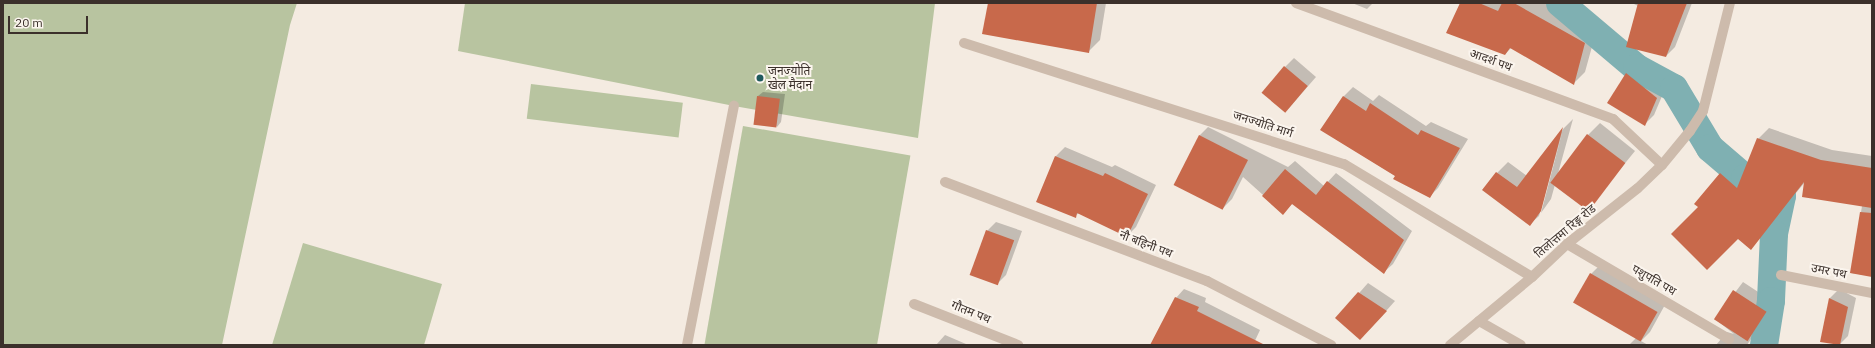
<!DOCTYPE html>
<meta charset="utf-8">
<style>
body{margin:0}
#map{position:relative;width:1875px;height:348px;overflow:hidden;background:#f4ebe1;font-family:"IBM Plex Sans","Noto Sans Devanagari",sans-serif}
div>[style]{position:absolute}
.green>*{inset:0;background:#b8c4a0;transform-origin:0 0}
.shadow>*{inset:0;background:#0003}
.canal>*{height:28px;margin:-14px;padding:0 14px;transform-origin:14px;border-radius:14px;background:#7fb0b2}
.building>*{inset:0;background:#c8694b;transform-origin:0 0}
.minor>*{height:10px;margin:-5px;padding:0 5px;transform-origin:5px;border-radius:5px;background:#cdbbac}
.dots>*{width:11px;height:11px;translate:-50% -50%;box-sizing:border-box;border:2px solid #fbf5ee;border-radius:50%}
span{translate:-50% -50%;white-space:nowrap;text-align:center;line-height:1.15;-webkit-text-stroke:4px #fbf5ee;paint-order:stroke}
.street-label{font-size:12px;color:#3b302b}
.poi-label{font-size:12px;color:#3b302b}
.left{translate:0 -50%;text-align:left}
.frame{position:absolute;inset:0;border:4px solid #3b302b;pointer-events:none}
.scale{position:absolute;left:8px;top:16px;width:80px;height:18px;box-sizing:border-box;border:2px solid #3b302b;border-top:0;padding-left:5px;font-size:12px;line-height:14px;white-space:nowrap;color:#3b302b;-webkit-text-stroke:3px #fbf5ee;paint-order:stroke}
</style>
<div id="map">
<div class="green">
<i style="clip-path:polygon(3px 3px,297px 3px,290px 25px,222px 345px,3px 345px)"></i>
<i style="clip-path:polygon(465px 3px,935px 3px,918px 138px,734px 106px,458px 51px)"></i>
<i style="left:531px;top:84px;width:153px;height:35px;rotate:7deg"></i>
<i style="left:743px;top:126px;width:170px;height:222px;rotate:10deg"></i>
<i style="clip-path:polygon(303px 243px,442px 284px,424px 345px,272px 345px)"></i>
</div>
<div class="shadow">
<i style="clip-path:polygon(989px 3px,1106px 3px,1100px 40px,1088px 52px)"></i>
<i style="clip-path:polygon(1352px 3px,1373px 3px,1367px 9px)"></i>
<i style="clip-path:polygon(1461px 3px,1545px 3px,1596px 32px,1585px 72px,1574px 83px,1512px 47px,1505px 54px)"></i>
<i style="clip-path:polygon(1632px 3px,1692px 3px,1675px 47px,1666px 56px,1638px 6px)"></i>
<i style="clip-path:polygon(1294px 58px,1316px 77px,1288px 109px,1285px 67px)"></i>
<i style="clip-path:polygon(1636px 65px,1665px 89px,1654px 115px,1645px 124px,1627px 74px)"></i>
<i style="clip-path:polygon(1353px 87px,1373px 101px,1379px 95px,1426px 126px,1431px 122px,1468px 139px,1438px 188px,1429px 197px,1322px 130px,1344px 96px)"></i>
<i style="clip-path:polygon(763px 92px,785px 94px,781px 122px,777px 127px,758px 96px)"></i>
<i style="clip-path:polygon(1573px 119px,1551px 199px,1541px 213px,1563px 129px,1539px 216px,1530px 224px,1497px 173px,1508px 162px,1527px 176px,1564px 128px)"></i>
<i style="clip-path:polygon(1600px 123px,1635px 151px,1588px 209px,1556px 185px,1588px 135px)"></i>
<i style="clip-path:polygon(1208px 127px,1288px 167px,1295px 161px,1324px 186px,1336px 173px,1412px 231px,1393px 264px,1384px 272px,1293px 203px,1283px 213px,1243px 177px,1232px 199px,1223px 208px,1199px 136px)"></i>
<i style="clip-path:polygon(1769px 128px,1832px 150px,1872px 156px,1872px 276px,1851px 273px,1862px 206px,1805px 182px,1751px 248px,1700px 207px,1720px 174px,1731px 163px,1743px 174px,1758px 139px)"></i>
<i style="clip-path:polygon(1065px 147px,1112px 167px,1115px 165px,1156px 185px,1136px 227px,1127px 236px,1079px 213px,1075px 216px,1038px 201px,1056px 156px)"></i>
<i style="clip-path:polygon(996px 222px,1022px 231px,1006px 275px,997px 284px,987px 231px)"></i>
<i style="clip-path:polygon(1600px 265px,1666px 303px,1650px 332px,1641px 341px,1648px 345px,1629px 345px,1636px 338px,1591px 274px)"></i>
<i style="clip-path:polygon(1743px 282px,1775px 303px,1747px 345px,1716px 345px,1727px 332px,1734px 334px,1715px 319px)"></i>
<i style="clip-path:polygon(1368px 283px,1395px 301px,1369px 330px,1337px 318px)"></i>
<i style="clip-path:polygon(1184px 289px,1206px 298px,1205px 302px,1260px 330px,1253px 345px,1151px 345px,1176px 298px)"></i>
<i style="clip-path:polygon(1839px 289px,1856px 298px,1848px 336px,1840px 344px,1821px 341px,1830px 298px)"></i>
<i style="clip-path:polygon(945px 335px,966px 344px,966px 345px,936px 345px)"></i>
</div>
<div class="canal">
<i style="left:1560px;top:3px;width:101px;rotate:40.2deg"></i>
<i style="left:1637px;top:68px;width:42px;rotate:28.4deg"></i>
<i style="left:1674px;top:88px;width:70px;rotate:59deg"></i>
<i style="left:1710px;top:148px;width:46px;rotate:40.6deg"></i>
<i style="left:1745px;top:178px;width:41px;rotate:25.9deg"></i>
<i style="left:1782px;top:196px;width:39px;rotate:102deg"></i>
<i style="left:1774px;top:234px;width:67px;rotate:92.6deg"></i>
<i style="left:1771px;top:301px;width:45px;rotate:99deg"></i>
</div>
<div class="building">
<i style="clip-path:polygon(988px 3px,1097px 3px,1089px 53px,982px 34px)"></i>
<i style="clip-path:polygon(1460px 3px,1479px 3px,1498px 11px,1502px 3px,1514px 3px,1585px 43px,1574px 85px,1510px 48px,1505px 55px,1446px 33px)"></i>
<i style="clip-path:polygon(1638px 3px,1687px 3px,1666px 57px,1626px 47px)"></i>
<i style="left:1284px;top:66px;width:31px;height:35px;rotate:40deg"></i>
<i style="clip-path:polygon(1626px 73px,1657px 98px,1645px 126px,1607px 103px)"></i>
<i style="left:757px;top:96px;width:23px;height:29px;rotate:7deg"></i>
<i style="clip-path:polygon(1343px 96px,1366px 111px,1370px 103px,1418px 135px,1421px 130px,1460px 148px,1430px 198px,1393px 179px,1395px 176px,1320px 130px)"></i>
<i style="clip-path:polygon(1563px 127px,1541px 211px,1530px 226px,1482px 190px,1496px 172px,1517px 187px)"></i>
<i style="left:1587px;top:134px;width:48px;height:61px;rotate:37deg"></i>
<i style="left:1199px;top:135px;width:55px;height:56px;rotate:27deg"></i>
<i style="clip-path:polygon(1757px 138px,1821px 160px,1872px 168px,1872px 208px,1802px 197px,1804px 182px,1751px 250px,1738px 239px,1707px 270px,1671px 234px,1698px 207px,1694px 204px,1720px 173px,1737px 188px)"></i>
<i style="clip-path:polygon(1055px 156px,1103px 176px,1105px 173px,1148px 194px,1127px 237px,1077px 213px,1076px 218px,1036px 202px)"></i>
<i style="clip-path:polygon(1285px 169px,1316px 195px,1327px 181px,1404px 240px,1384px 274px,1292px 204px,1283px 215px,1262px 196px)"></i>
<i style="clip-path:polygon(1860px 212px,1872px 213px,1872px 277px,1850px 273px)"></i>
<i style="left:986px;top:230px;width:30px;height:48px;rotate:20deg"></i>
<i style="left:1590px;top:273px;width:78px;height:34px;rotate:30deg"></i>
<i style="left:1733px;top:290px;width:40px;height:35px;rotate:33deg"></i>
<i style="clip-path:polygon(1358px 292px,1387px 311px,1360px 340px,1335px 318px)"></i>
<i style="clip-path:polygon(1175px 297px,1199px 307px,1197px 311px,1265px 345px,1150px 345px)"></i>
<i style="clip-path:polygon(1829px 298px,1848px 307px,1840px 345px,1820px 342px)"></i>
</div>
<div class="minor">
<i style="left:1296px;top:3px;width:338px;rotate:20.1deg"></i>
<i style="left:1613px;top:119px;width:67px;rotate:43.2deg"></i>
<i style="left:964px;top:43px;width:399px;rotate:17.7deg"></i>
<i style="left:1344px;top:164px;width:219px;rotate:31deg"></i>
<i style="left:945px;top:182px;width:280px;rotate:20.7deg"></i>
<i style="left:1207px;top:281px;width:140px;rotate:27.3deg"></i>
<i style="left:1567px;top:244px;width:188px;rotate:30.4deg"></i>
<i style="left:1781px;top:275px;width:93px;rotate:11.2deg"></i>
<i style="left:914px;top:304px;width:112px;rotate:21.5deg"></i>
<i style="left:1479px;top:321px;width:48px;rotate:29.7deg"></i>
<i style="left:687px;top:345px;width:244px;rotate:-78.9deg"></i>
<i style="left:1450px;top:345px;width:107px;rotate:-39.7deg"></i>
<i style="left:1532px;top:277px;width:48px;rotate:-43.3deg"></i>
<i style="left:1567px;top:244px;width:90px;rotate:-38.3deg"></i>
<i style="left:1638px;top:188px;width:33px;rotate:-44deg"></i>
<i style="left:1662px;top:165px;width:44px;rotate:-50.5deg"></i>
<i style="left:1690px;top:131px;width:24px;rotate:-57deg"></i>
<i style="left:1703px;top:111px;width:111px;rotate:-76deg"></i>
</div>
<div class="dots">
<i style="left:760px;top:78px;background:#1f5a5e"></i>
</div>
<div class="street-label">
<span style="left:1491px;top:60px;rotate:20deg">आदर्श पथ</span>
<span style="left:1263px;top:124px;rotate:18deg">जनज्योति मार्ग</span>
<span style="left:1565px;top:231px;rotate:-40deg">तिलोत्तमा रिङ्ग रोड</span>
<span style="left:1146px;top:244px;rotate:21deg">नौ बहिनी पथ</span>
<span style="left:1829px;top:271px;rotate:11deg">उमर पथ</span>
<span style="left:1654px;top:280px;rotate:30deg">पशुपति पथ</span>
<span style="left:971px;top:312px;rotate:22deg">गौतम पथ</span>
</div>
<div class="poi-label">
<span class="left" style="left:768px;top:78px">जनज्योति<br>खेल मैदान</span>
</div>
<div class="frame"></div>
<div class="scale">20 m</div>
</div>
